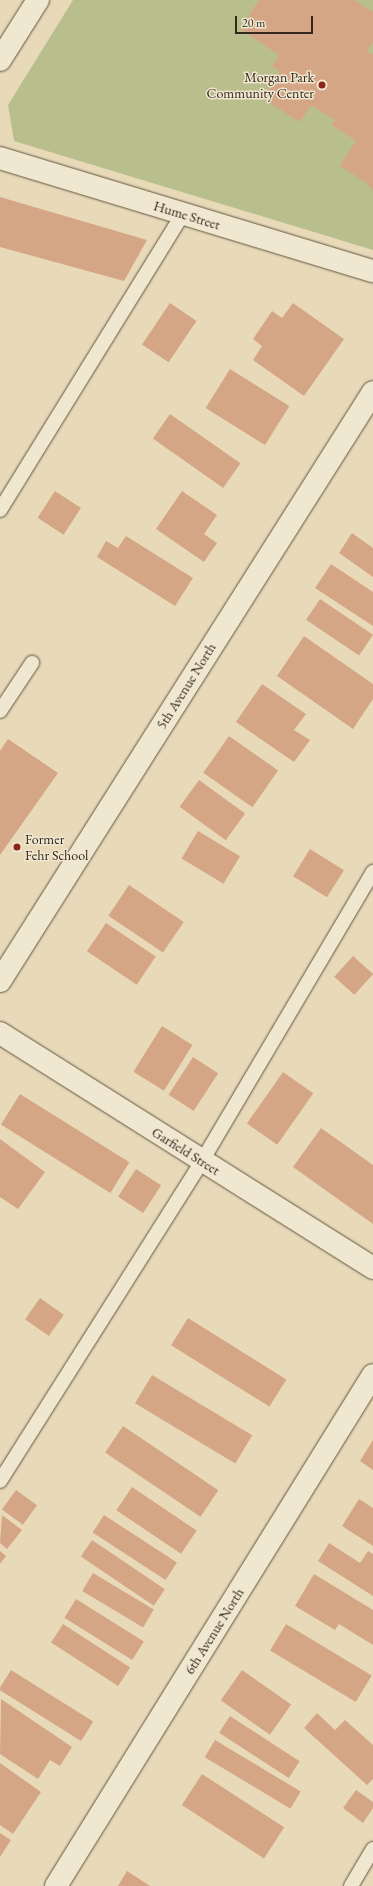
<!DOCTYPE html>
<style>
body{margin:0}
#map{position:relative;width:373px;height:1886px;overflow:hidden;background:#e8dab8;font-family:"EB Garamond",serif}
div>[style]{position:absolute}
.green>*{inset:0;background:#b9be8d}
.building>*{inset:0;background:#d5a685;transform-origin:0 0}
.roads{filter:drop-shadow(0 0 1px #625442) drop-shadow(0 0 1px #625442)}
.lane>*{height:14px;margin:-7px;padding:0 7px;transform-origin:7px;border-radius:7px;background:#f0e7d1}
.street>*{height:22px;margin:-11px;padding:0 11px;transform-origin:11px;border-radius:11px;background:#f0e7d1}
.secondary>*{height:22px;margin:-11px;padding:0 11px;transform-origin:11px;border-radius:11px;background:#f0e7d1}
.dots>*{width:11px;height:11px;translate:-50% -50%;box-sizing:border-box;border:2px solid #f0e7d1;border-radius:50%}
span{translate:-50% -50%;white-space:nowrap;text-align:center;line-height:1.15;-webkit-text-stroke:3px #f0e7d1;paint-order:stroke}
.poi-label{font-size:14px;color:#35271b}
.right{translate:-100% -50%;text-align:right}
.left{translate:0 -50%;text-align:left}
.street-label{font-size:14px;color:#35271b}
.scale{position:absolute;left:235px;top:16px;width:78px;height:18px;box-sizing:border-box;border:2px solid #35271b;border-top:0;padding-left:5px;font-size:12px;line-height:14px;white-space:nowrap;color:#35271b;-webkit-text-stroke:3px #f0e7d1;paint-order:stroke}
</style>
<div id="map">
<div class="green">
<i style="clip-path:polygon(73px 0,373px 0,373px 250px,14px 141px,8px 105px)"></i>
</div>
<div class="building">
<i style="clip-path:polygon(259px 0,354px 0,373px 12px,373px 42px,367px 51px,373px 55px,373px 191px,367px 183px,340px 166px,356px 141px,332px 125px,335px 120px,311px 105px,300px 122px,263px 99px,280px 72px,272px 66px,279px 55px,240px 29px)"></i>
<i style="clip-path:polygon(0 197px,147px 240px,124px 281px,0 247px)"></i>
<i style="left:170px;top:303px;width:32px;height:50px;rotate:34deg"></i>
<i style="clip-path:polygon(293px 303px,344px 339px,304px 396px,253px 360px,262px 346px,253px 339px,272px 311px,282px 318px)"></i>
<i style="left:230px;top:369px;width:70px;height:46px;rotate:32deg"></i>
<i style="left:170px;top:414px;width:86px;height:30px;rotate:35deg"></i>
<i style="left:55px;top:491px;width:31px;height:32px;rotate:33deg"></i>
<i style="clip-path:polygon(182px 491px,217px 515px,204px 534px,217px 543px,204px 562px,156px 529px)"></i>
<i style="clip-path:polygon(352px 533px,373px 548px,373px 577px,339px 553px)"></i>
<i style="clip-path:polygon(126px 536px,193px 578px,175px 606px,97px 557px,106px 541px,118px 548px)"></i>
<i style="clip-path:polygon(331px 564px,373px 592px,373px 626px,315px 588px)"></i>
<i style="left:320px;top:599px;width:64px;height:25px;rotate:34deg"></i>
<i style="clip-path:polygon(304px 636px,373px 684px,373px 699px,353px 729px,277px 676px)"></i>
<i style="clip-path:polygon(262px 684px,306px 714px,294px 730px,310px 740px,294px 762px,236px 722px)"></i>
<i style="left:229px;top:736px;width:60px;height:45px;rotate:35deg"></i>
<i style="clip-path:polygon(8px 739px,58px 773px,0 855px,0 751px)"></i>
<i style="left:199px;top:780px;width:57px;height:33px;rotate:36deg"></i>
<i style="left:198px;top:831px;width:49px;height:32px;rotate:31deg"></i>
<i style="left:310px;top:849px;width:40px;height:32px;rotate:32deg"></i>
<i style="left:129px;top:885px;width:66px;height:37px;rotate:34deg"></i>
<i style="left:106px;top:923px;width:60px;height:34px;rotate:34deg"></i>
<i style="left:353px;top:956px;width:27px;height:28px;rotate:42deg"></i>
<i style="left:162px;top:1026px;width:36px;height:54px;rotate:32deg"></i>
<i style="left:193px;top:1057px;width:30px;height:45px;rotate:33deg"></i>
<i style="left:283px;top:1072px;width:37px;height:63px;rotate:35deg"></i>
<i style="left:20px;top:1094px;width:129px;height:36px;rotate:32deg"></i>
<i style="clip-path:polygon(321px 1128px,373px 1165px,373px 1224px,293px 1167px)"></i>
<i style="clip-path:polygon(0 1139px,45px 1172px,18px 1209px,0 1197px)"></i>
<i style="left:136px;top:1169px;width:30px;height:33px;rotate:33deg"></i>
<i style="left:40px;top:1298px;width:29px;height:26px;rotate:35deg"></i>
<i style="left:188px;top:1318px;width:116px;height:32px;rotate:32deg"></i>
<i style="left:152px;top:1375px;width:117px;height:33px;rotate:31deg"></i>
<i style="left:123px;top:1426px;width:115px;height:32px;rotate:34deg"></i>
<i style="clip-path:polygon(373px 1440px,373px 1470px,360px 1461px)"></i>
<i style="left:132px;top:1487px;width:78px;height:28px;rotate:34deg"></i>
<i style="left:16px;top:1490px;width:26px;height:24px;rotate:36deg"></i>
<i style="clip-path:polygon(359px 1499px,373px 1508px,373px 1546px,342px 1526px)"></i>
<i style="clip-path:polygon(2px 1515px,22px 1530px,7px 1549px,0 1543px)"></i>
<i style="left:104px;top:1515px;width:87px;height:21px;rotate:33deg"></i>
<i style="left:92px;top:1540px;width:88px;height:20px;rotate:34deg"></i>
<i style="clip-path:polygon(329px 1543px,360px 1563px,368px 1551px,373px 1554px,373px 1596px,318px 1561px)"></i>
<i style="clip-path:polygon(0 1551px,6px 1556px,0 1564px)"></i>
<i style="left:93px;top:1573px;width:71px;height:21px;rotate:31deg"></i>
<i style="clip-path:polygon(314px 1574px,373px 1610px,373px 1645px,339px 1624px,335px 1630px,295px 1606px)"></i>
<i style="left:76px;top:1599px;width:80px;height:22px;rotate:32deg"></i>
<i style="left:63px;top:1624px;width:80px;height:22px;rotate:33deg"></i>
<i style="left:286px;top:1624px;width:100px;height:31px;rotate:31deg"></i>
<i style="left:11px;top:1670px;width:97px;height:23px;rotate:32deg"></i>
<i style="left:242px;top:1670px;width:60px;height:37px;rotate:35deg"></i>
<i style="clip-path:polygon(1px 1699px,72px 1747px,60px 1766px,50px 1760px,38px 1779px,0 1754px)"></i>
<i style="clip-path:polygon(317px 1713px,335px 1730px,345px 1720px,373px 1745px,373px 1779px,367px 1785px,304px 1728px)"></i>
<i style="left:230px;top:1716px;width:83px;height:20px;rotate:33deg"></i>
<i style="left:215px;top:1740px;width:100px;height:20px;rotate:31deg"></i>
<i style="clip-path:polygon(0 1763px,41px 1792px,13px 1834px,0 1825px)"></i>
<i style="left:202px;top:1774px;width:98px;height:37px;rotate:33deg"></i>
<i style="clip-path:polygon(356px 1790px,373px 1802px,373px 1808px,363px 1823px,343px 1808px)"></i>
<i style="clip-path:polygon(0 1833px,11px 1840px,0 1857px)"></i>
<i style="clip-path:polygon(127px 1871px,150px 1886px,118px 1886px)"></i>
</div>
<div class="roads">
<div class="lane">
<i style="left:0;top:510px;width:348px;rotate:-58.3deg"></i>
<i style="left:0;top:711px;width:58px;rotate:-56.3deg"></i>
<i style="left:0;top:1481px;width:378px;rotate:-57.7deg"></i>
<i style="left:202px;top:1161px;width:336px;rotate:-59.4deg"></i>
<i style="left:351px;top:1886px;width:43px;rotate:-59.3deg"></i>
</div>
<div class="street">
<i style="left:0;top:60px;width:71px;rotate:-57.7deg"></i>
<i style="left:0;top:158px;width:390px;rotate:16.9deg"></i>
<i style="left:56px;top:1886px;width:601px;rotate:-58.19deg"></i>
</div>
<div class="secondary">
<i style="left:0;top:981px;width:697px;rotate:-57.65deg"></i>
<i style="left:0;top:1033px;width:441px;rotate:32.2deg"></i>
</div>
</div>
<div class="dots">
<i style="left:322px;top:85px;background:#8f2418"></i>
<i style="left:17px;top:847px;background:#8f2418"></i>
</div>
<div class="poi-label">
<span class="right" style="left:314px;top:85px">Morgan Park<br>Community Center</span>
<span class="left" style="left:25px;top:847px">Former<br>Fehr School</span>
</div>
<div class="street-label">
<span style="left:187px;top:215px;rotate:17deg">Hume Street</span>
<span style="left:186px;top:686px;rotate:-58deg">5th Avenue North</span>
<span style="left:186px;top:1151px;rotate:32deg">Garfield Street</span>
<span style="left:214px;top:1631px;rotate:-58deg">6th Avenue North</span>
</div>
<div class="scale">20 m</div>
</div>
